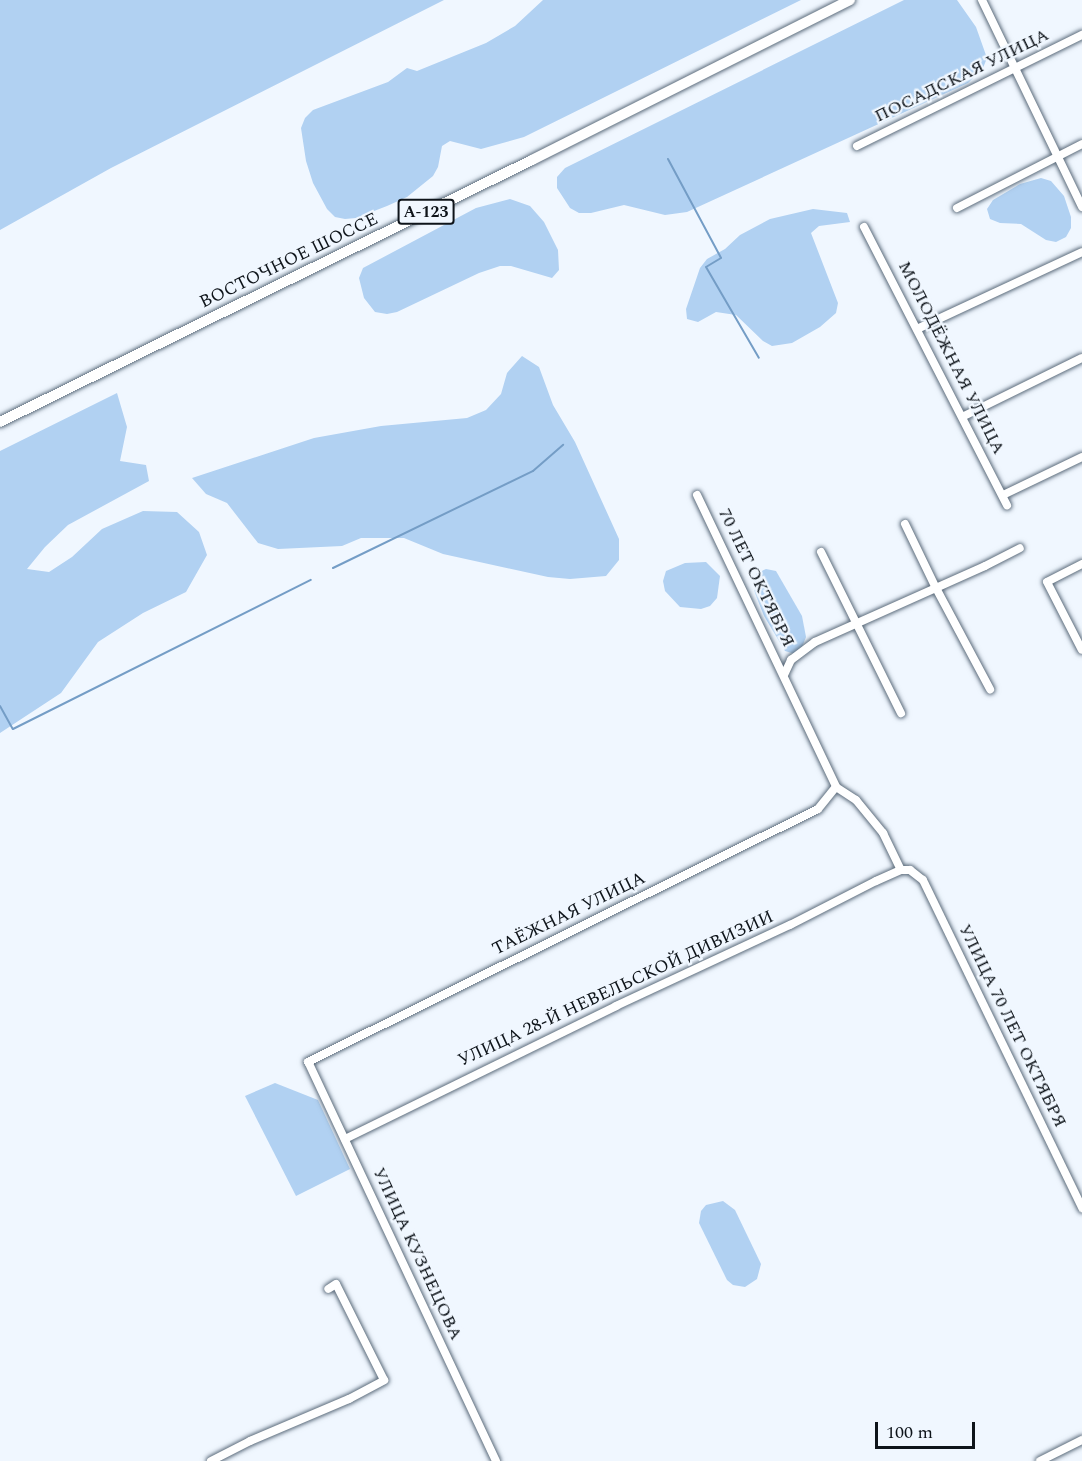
<!DOCTYPE html>
<meta charset="utf-8">
<style>
body{margin:0}
#map{position:relative;width:1082px;height:1461px;overflow:hidden;background:#f0f7ff;font-family:Spectral,serif}
div>[style]{position:absolute}
.green>*{inset:0;background:#b1d1f2}
.stream>*{height:2px;margin:-1px;padding:0 1px;transform-origin:1px;border-radius:1px;background:#749dc6}
.roads{filter:drop-shadow(0 0 2px #5c6c7c) drop-shadow(0 0 2px #5c6c7c)}
.minor>*{height:8px;margin:-4px;padding:0 4px;transform-origin:4px;border-radius:4px;background:#fff}
.major>*{height:10px;margin:-5px;padding:0 5px;transform-origin:5px;border-radius:5px;background:#fff}
span{translate:-50% -50%;white-space:nowrap;text-align:center;line-height:1.15;-webkit-text-stroke:4.5px #f0f7ff;paint-order:stroke}
.shield-label span{padding:2px 4px;background:#f0f7ff;border:2px solid;border-radius:4px;-webkit-text-stroke-width:0}
.shield-label{font-size:16px;color:#0e141a;font-weight:700}
.street-label{font-size:18px;color:#0e141a}
.scale{position:absolute;left:875px;top:1422px;width:100px;height:27px;box-sizing:border-box;border:3px solid #0e141a;border-top:0;padding-left:8px;font-size:18px;line-height:21px;white-space:nowrap;color:#0e141a;-webkit-text-stroke:4px #f0f7ff;paint-order:stroke}
</style>
<div id="map">
<div class="green">
<i style="clip-path:polygon(0 0,444px 0,111px 168px,0 230px)"></i>
<i style="clip-path:polygon(543px 0,801px 0,524px 137px,481px 149px,450px 141px,442px 146px,438px 167px,433px 176px,407px 197px,387px 206px,356px 218px,345px 219px,335px 217px,327px 209px,313px 183px,306px 161px,301px 128px,305px 118px,313px 110px,388px 82px,407px 68px,417px 71px,486px 43px,515px 26px)"></i>
<i style="clip-path:polygon(904px 0,957px 0,976px 27px,987px 58px,983px 68px,968px 83px,687px 212px,665px 215px,624px 205px,591px 213px,579px 213px,570px 208px,557px 188px,557px 177px,565px 168px)"></i>
<i style="clip-path:polygon(1041px 178px,1051px 181px,1064px 196px,1071px 217px,1071px 228px,1066px 237px,1056px 242px,1046px 240px,1021px 224px,1000px 223px,990px 219px,987px 209px,993px 200px,1020px 184px)"></i>
<i style="clip-path:polygon(510px 199px,530px 206px,544px 222px,558px 250px,559px 270px,552px 278px,511px 266px,500px 266px,479px 273px,397px 312px,387px 314px,375px 312px,364px 298px,359px 278px,363px 268px,476px 208px)"></i>
<i style="clip-path:polygon(813px 209px,847px 213px,850px 222px,819px 226px,811px 233px,838px 303px,836px 313px,820px 327px,792px 343px,772px 346px,763px 341px,736px 315px,716px 312px,698px 322px,687px 319px,686px 309px,700px 268px,707px 259px,725px 249px,740px 235px,770px 219px)"></i>
<i style="clip-path:polygon(522px 356px,539px 367px,553px 405px,575px 442px,619px 539px,619px 560px,606px 576px,570px 579px,548px 577px,443px 554px,404px 538px,361px 538px,342px 546px,278px 549px,258px 543px,227px 503px,206px 494px,192px 478px,314px 438px,381px 426px,467px 418px,486px 410px,501px 394px,507px 373px)"></i>
<i style="clip-path:polygon(117px 393px,127px 427px,120px 461px,146px 465px,149px 481px,68px 525px,45px 547px,27px 569px,49px 572px,72px 557px,102px 529px,143px 511px,177px 512px,199px 532px,207px 555px,186px 592px,143px 613px,98px 642px,61px 693px,0 733px,0 451px)"></i>
<i style="clip-path:polygon(706px 562px,720px 576px,717px 598px,710px 606px,701px 609px,680px 607px,665px 591px,663px 581px,666px 571px,685px 563px)"></i>
<i style="clip-path:polygon(766px 569px,776px 571px,802px 616px,806px 637px,802px 647px,795px 654px,785px 651px,764px 616px,755px 593px,753px 582px,757px 573px)"></i>
<i style="clip-path:polygon(275px 1083px,318px 1100px,350px 1169px,296px 1196px,245px 1096px)"></i>
<i style="clip-path:polygon(723px 1201px,735px 1210px,761px 1264px,757px 1279px,745px 1287px,733px 1285px,727px 1280px,699px 1223px,701px 1211px,706px 1205px)"></i>
</div>
<div class="stream">
<i style="left:668px;top:159px;width:112px;rotate:61.8deg"></i>
<i style="left:721px;top:258px;width:17px;rotate:149deg"></i>
<i style="left:706px;top:267px;width:105px;rotate:59.8deg"></i>
<i style="left:333px;top:568px;width:222px;rotate:-25.9deg"></i>
<i style="left:533px;top:471px;width:40px;rotate:-41deg"></i>
<i style="left:0;top:706px;width:26px;rotate:61deg"></i>
<i style="left:13px;top:729px;width:333px;rotate:-26.6deg"></i>
</div>
<div class="roads">
<div class="minor">
<i style="left:982px;top:0;width:230px;rotate:64.2deg"></i>
<i style="left:857px;top:146px;width:251px;rotate:-26.3deg"></i>
<i style="left:957px;top:208px;width:140px;rotate:-27.1deg"></i>
<i style="left:864px;top:227px;width:313px;rotate:62.8deg"></i>
<i style="left:917px;top:329px;width:182px;rotate:-25deg"></i>
<i style="left:964px;top:416px;width:131px;rotate:-26.2deg"></i>
<i style="left:697px;top:495px;width:323px;rotate:64.5deg"></i>
<i style="left:836px;top:787px;width:24px;rotate:33deg"></i>
<i style="left:856px;top:800px;width:43px;rotate:50.7deg"></i>
<i style="left:883px;top:833px;width:41px;rotate:64.1deg"></i>
<i style="left:1003px;top:495px;width:88px;rotate:-25.7deg"></i>
<i style="left:905px;top:524px;width:71px;rotate:64.2deg"></i>
<i style="left:936px;top:588px;width:115px;rotate:61.9deg"></i>
<i style="left:821px;top:552px;width:180px;rotate:63.6deg"></i>
<i style="left:1082px;top:564px;width:39px;rotate:153deg"></i>
<i style="left:1047px;top:582px;width:76px;rotate:62.8deg"></i>
<i style="left:784px;top:675px;width:17px;rotate:-65deg"></i>
<i style="left:791px;top:660px;width:30px;rotate:-37deg"></i>
<i style="left:815px;top:642px;width:186px;rotate:-24.1deg"></i>
<i style="left:985px;top:566px;width:39px;rotate:-27deg"></i>
<i style="left:345px;top:1139px;width:302px;rotate:-26.1deg"></i>
<i style="left:616px;top:1006px;width:192px;rotate:-25deg"></i>
<i style="left:790px;top:925px;width:97px;rotate:-27.1deg"></i>
<i style="left:876px;top:881px;width:27px;rotate:-24deg"></i>
<i style="left:901px;top:870px;width:9px"></i>
<i style="left:910px;top:870px;width:16px;rotate:38deg"></i>
<i style="left:923px;top:880px;width:365px;rotate:64.1deg"></i>
<i style="left:211px;top:1461px;width:44px;rotate:-27.1deg"></i>
<i style="left:250px;top:1441px;width:108px;rotate:-23deg"></i>
<i style="left:349px;top:1399px;width:40px;rotate:-28deg"></i>
<i style="left:384px;top:1380px;width:107px;rotate:-116.6deg"></i>
<i style="left:336px;top:1284px;width:9px;rotate:148deg"></i>
<i style="left:496px;top:1461px;width:441px;rotate:-115.2deg"></i>
<i style="left:308px;top:1062px;width:569px;rotate:-26.39deg"></i>
<i style="left:818px;top:809px;width:28px;rotate:-51deg"></i>
<i style="left:1040px;top:1461px;width:47px;rotate:-26.6deg"></i>
</div>
<div class="major">
<i style="left:0;top:422px;width:593px;rotate:-26.22deg"></i>
<i style="left:532px;top:160px;width:356px;rotate:-26.7deg"></i>
</div>
</div>
<div class="shield-label">
<span style="left:426px;top:212px">А-123</span>
</div>
<div class="street-label">
<span style="left:962px;top:76px;rotate:-26deg">ПОСАДСКАЯ УЛИЦА</span>
<span style="left:289px;top:261px;rotate:-26deg">ВОСТОЧНОЕ ШОССЕ</span>
<span style="left:951px;top:358px;rotate:63deg">МОЛОДЁЖНАЯ УЛИЦА</span>
<span style="left:756px;top:578px;rotate:64deg">70 ЛЕТ ОКТЯБРЯ</span>
<span style="left:569px;top:914px;rotate:-26deg">ТАЁЖНАЯ УЛИЦА</span>
<span style="left:616px;top:989px;rotate:-25deg">УЛИЦА 28-Й НЕВЕЛЬСКОЙ ДИВИЗИИ</span>
<span style="left:1012px;top:1026px;rotate:64deg">УЛИЦА 70 ЛЕТ ОКТЯБРЯ</span>
<span style="left:417px;top:1254px;rotate:65deg">УЛИЦА КУЗНЕЦОВА</span>
</div>
<div class="scale">100 m</div>
</div>
